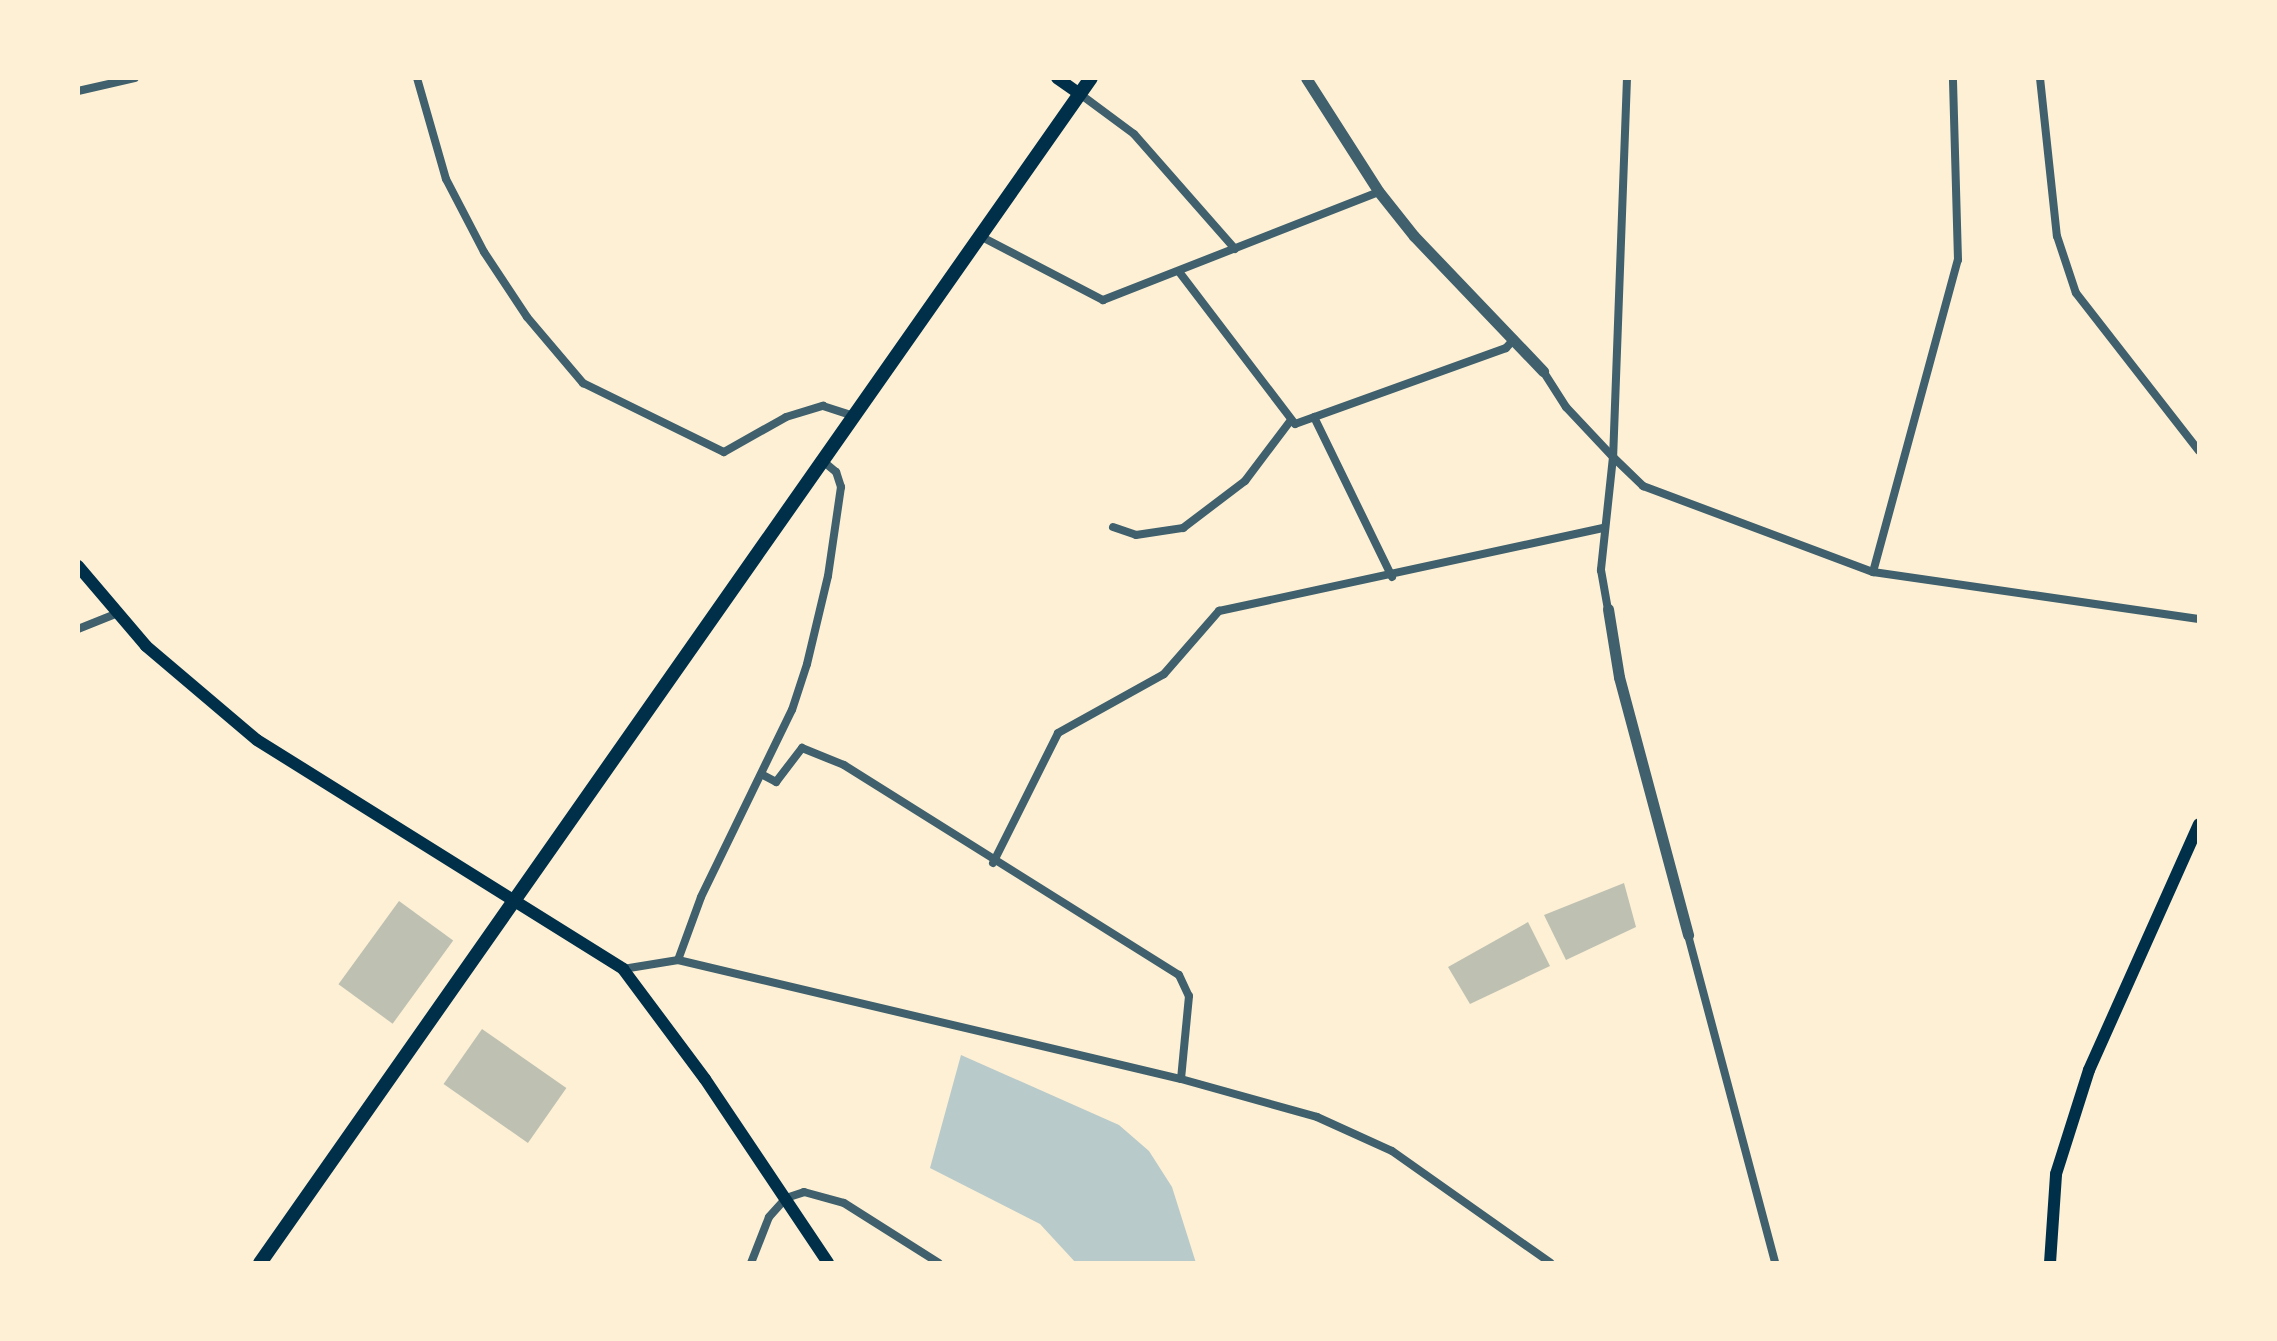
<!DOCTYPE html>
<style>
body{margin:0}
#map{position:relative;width:2277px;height:1341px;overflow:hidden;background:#fdf0d5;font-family:Karla,sans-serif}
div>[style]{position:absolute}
.green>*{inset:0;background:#b9caca}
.building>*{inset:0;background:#bec0b2;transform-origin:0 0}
.minor>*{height:8px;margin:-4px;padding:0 4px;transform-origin:4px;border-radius:4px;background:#3f606c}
.tertiary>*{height:11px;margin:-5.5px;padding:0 5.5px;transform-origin:5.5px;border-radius:5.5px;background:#3f606c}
.secondary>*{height:12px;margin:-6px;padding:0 6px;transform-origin:6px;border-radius:6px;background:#003049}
.primary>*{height:14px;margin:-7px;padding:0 7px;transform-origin:7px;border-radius:7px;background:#003049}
span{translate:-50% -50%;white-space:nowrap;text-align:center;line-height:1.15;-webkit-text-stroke:8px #fdf0d5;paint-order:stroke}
.frame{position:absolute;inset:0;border:80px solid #fdf0d5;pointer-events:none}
</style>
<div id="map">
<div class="green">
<i style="clip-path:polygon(961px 1055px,1119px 1125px,1149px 1151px,1172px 1187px,1196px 1263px,1076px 1263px,1040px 1224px,930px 1168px)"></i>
</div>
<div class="building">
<i style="clip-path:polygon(1624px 883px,1636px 927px,1566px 960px,1544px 915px)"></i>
<i style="left:399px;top:901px;width:67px;height:103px;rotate:36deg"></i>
<i style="clip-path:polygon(1528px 922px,1550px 966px,1470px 1004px,1448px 967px)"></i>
<i style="left:482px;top:1029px;width:103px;height:67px;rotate:35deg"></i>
</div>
<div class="minor">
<i style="left:417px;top:78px;width:105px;rotate:74deg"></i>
<i style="left:446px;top:179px;width:82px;rotate:62.5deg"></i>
<i style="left:484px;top:252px;width:78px;rotate:56.5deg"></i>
<i style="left:527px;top:317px;width:87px;rotate:49.7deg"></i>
<i style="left:583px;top:383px;width:157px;rotate:26.1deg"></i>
<i style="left:724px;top:452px;width:71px;rotate:-29.4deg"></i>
<i style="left:786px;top:417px;width:39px;rotate:-17deg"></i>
<i style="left:823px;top:406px;width:32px;rotate:18deg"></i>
<i style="left:1627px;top:78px;width:379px;rotate:92.1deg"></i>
<i style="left:1613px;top:457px;width:42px;rotate:44deg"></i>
<i style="left:1643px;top:486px;width:246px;rotate:20.5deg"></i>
<i style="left:1873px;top:572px;width:329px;rotate:8.2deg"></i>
<i style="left:2040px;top:78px;width:159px;rotate:83.9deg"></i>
<i style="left:2057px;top:236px;width:60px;rotate:71.6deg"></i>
<i style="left:2076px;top:293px;width:200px;rotate:52.1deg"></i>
<i style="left:78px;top:91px;width:58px;rotate:-12.8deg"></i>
<i style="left:1080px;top:94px;width:67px;rotate:36.5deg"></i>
<i style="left:1134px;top:134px;width:153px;rotate:48.7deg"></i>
<i style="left:980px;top:236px;width:139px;rotate:27.5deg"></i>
<i style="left:1103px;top:300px;width:296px;rotate:-21.4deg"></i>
<i style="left:1180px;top:273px;width:190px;rotate:52.7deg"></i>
<i style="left:1295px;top:424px;width:224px;rotate:-19.8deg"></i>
<i style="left:1506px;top:348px;width:12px;rotate:-48deg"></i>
<i style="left:1543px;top:371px;width:43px;rotate:57.4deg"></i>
<i style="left:1566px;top:407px;width:69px;rotate:46.8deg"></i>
<i style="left:1613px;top:457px;width:114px;rotate:96.1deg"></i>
<i style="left:1601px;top:570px;width:40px;rotate:80deg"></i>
<i style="left:1314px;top:417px;width:178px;rotate:64deg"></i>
<i style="left:1113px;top:527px;width:24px;rotate:19deg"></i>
<i style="left:1136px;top:535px;width:48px;rotate:-8.5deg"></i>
<i style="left:1183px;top:528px;width:78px;rotate:-37.2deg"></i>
<i style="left:1245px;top:481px;width:76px;rotate:-53deg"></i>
<i style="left:1873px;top:572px;width:323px;rotate:-74.8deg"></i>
<i style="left:1958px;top:260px;width:182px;rotate:-91.6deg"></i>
<i style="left:78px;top:629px;width:43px;rotate:-21.8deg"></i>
<i style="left:763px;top:775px;width:15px;rotate:28deg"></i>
<i style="left:776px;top:782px;width:43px;rotate:-52.6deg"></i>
<i style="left:802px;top:748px;width:45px;rotate:22deg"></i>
<i style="left:844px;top:765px;width:395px;rotate:32.1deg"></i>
<i style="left:1179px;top:975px;width:23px;rotate:65deg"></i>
<i style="left:1189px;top:996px;width:83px;rotate:95.5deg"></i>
<i style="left:993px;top:863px;width:145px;rotate:-63.4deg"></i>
<i style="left:1058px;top:733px;width:121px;rotate:-29.1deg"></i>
<i style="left:1164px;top:674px;width:84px;rotate:-48.9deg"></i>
<i style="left:1219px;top:611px;width:394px;rotate:-12.2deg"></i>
<i style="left:1688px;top:935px;width:339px;rotate:75.1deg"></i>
<i style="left:678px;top:960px;width:67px;rotate:-69.9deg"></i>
<i style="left:701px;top:897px;width:208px;rotate:-64.1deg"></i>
<i style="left:792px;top:710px;width:48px;rotate:-71.9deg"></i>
<i style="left:807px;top:664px;width:90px;rotate:-76.6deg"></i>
<i style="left:828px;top:576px;width:90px;rotate:-81.7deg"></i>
<i style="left:841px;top:487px;width:16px;rotate:-108deg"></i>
<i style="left:836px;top:472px;width:17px;rotate:-140deg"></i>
<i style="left:623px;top:969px;width:56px;rotate:-9.3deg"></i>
<i style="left:678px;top:960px;width:517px;rotate:13.31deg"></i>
<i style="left:1181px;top:1079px;width:141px;rotate:15.6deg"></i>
<i style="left:1317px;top:1117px;width:82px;rotate:24.4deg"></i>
<i style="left:1392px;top:1151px;width:194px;rotate:35.2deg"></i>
<i style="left:751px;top:1263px;width:49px;rotate:-68.6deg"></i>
<i style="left:769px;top:1217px;width:25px;rotate:-48deg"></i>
<i style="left:786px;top:1198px;width:19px;rotate:-18deg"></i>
<i style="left:804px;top:1192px;width:41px;rotate:15.4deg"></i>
<i style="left:844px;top:1203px;width:112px;rotate:32.3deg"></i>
</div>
<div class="tertiary">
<i style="left:1306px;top:78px;width:135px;rotate:57.4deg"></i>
<i style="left:1379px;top:192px;width:56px;rotate:51.5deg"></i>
<i style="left:1414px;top:236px;width:187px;rotate:46.3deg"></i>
<i style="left:1608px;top:609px;width:69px;rotate:80.8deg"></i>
<i style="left:1619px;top:677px;width:267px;rotate:75deg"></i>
</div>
<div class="secondary">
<i style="left:1057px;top:78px;width:28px;rotate:35deg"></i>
<i style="left:78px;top:566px;width:105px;rotate:49.6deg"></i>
<i style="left:146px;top:646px;width:145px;rotate:40.3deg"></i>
<i style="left:257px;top:740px;width:432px;rotate:32deg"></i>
<i style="left:623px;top:969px;width:137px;rotate:53.3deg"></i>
<i style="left:705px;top:1079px;width:221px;rotate:56.2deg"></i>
<i style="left:2050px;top:1263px;width:89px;rotate:-86.1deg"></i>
<i style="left:2056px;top:1174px;width:109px;rotate:-72.4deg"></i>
<i style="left:2089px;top:1070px;width:269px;rotate:-65.9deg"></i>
</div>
<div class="primary">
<i style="left:260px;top:1263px;width:1447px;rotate:-54.96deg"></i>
</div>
<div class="frame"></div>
</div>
